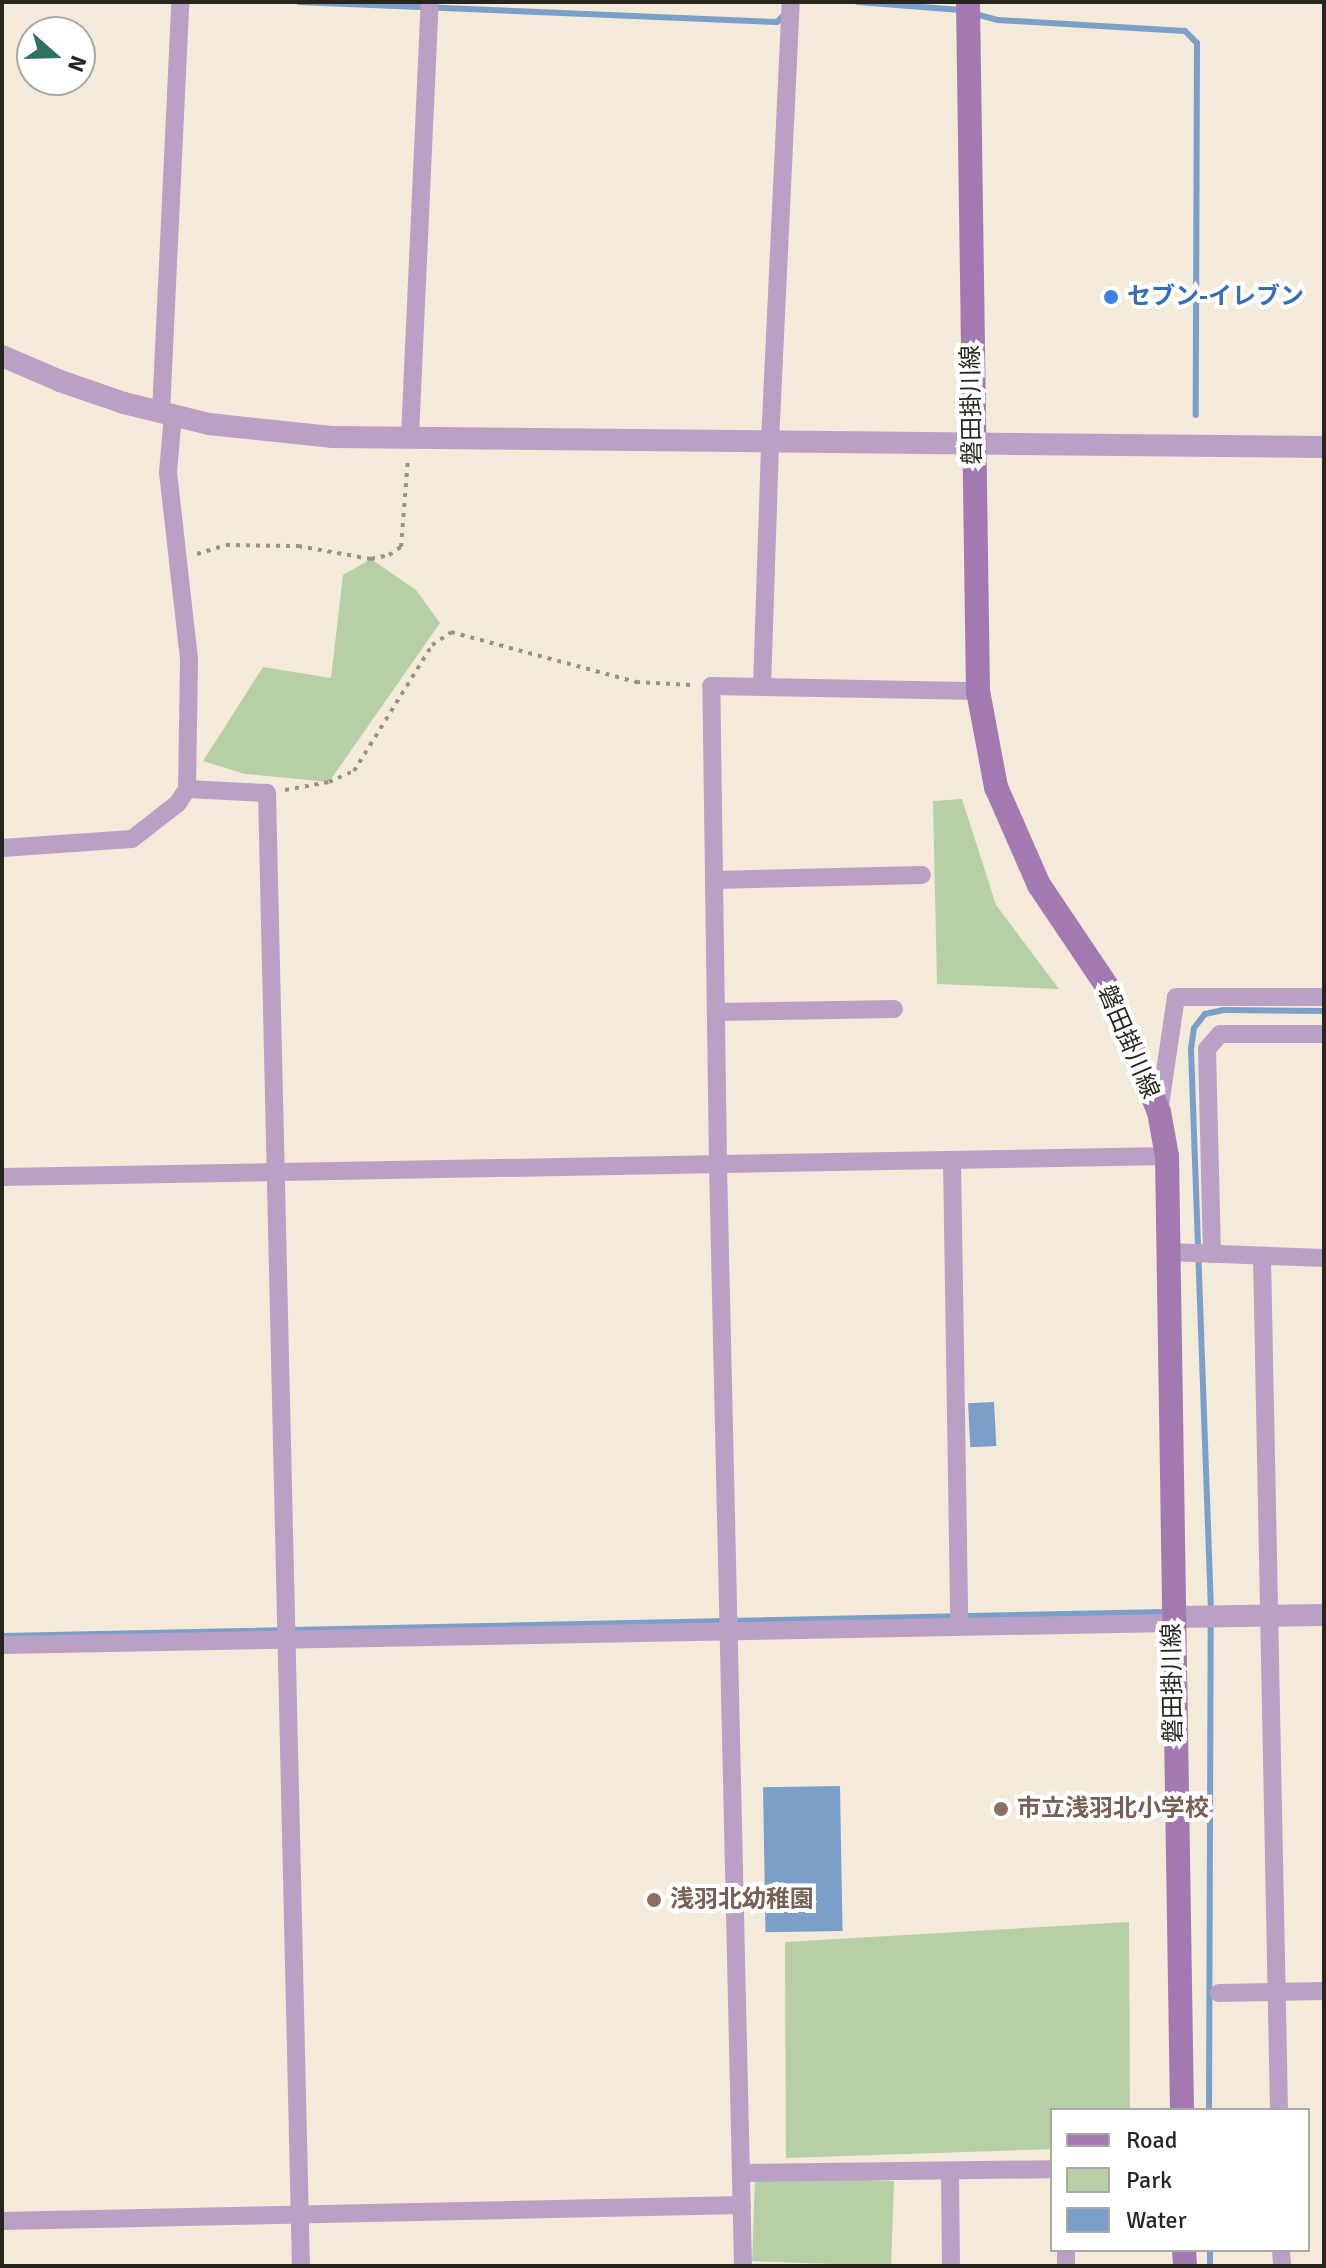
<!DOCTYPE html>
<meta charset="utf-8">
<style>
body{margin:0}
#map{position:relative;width:1326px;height:2268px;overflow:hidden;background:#f3eada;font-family:Signika,"Noto Sans JP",sans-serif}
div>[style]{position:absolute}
.green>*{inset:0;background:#b6cfa5;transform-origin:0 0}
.water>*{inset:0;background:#7c9fc9;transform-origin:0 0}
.stream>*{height:6px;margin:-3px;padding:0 3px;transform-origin:3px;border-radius:3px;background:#7c9fc9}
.path>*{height:4px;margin-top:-2px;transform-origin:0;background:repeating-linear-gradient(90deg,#999387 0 4px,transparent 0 10px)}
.minor>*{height:18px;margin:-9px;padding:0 9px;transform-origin:9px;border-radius:9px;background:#bba0c5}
.tertiary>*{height:22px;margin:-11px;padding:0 11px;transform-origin:11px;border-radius:11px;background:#bba0c5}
.secondary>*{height:24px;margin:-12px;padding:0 12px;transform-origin:12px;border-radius:12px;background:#a27ab1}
.dots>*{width:22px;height:22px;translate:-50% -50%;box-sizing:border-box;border:4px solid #fff;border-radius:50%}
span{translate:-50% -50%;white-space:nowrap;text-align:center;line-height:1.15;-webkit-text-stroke:8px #fff;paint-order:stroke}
.shop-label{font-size:24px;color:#366cbe;font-weight:700}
.left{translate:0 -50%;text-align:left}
.street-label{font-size:24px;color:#28251f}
.education-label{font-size:24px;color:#785e54;font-weight:700}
.frame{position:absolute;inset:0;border:4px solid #28251f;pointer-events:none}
.legend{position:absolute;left:1050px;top:2108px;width:260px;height:144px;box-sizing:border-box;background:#fff;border:2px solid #a9a8a5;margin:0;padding:10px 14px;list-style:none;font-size:24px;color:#28251f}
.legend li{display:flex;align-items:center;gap:16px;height:40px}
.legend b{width:40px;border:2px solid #a9a8a5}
.north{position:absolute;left:16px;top:16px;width:80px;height:80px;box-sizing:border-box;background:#fff;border:2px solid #a9a8a5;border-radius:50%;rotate:110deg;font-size:22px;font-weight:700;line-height:32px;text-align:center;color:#28251f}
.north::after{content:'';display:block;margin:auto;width:28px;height:36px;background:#2c7164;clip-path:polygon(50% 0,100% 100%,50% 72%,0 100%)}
</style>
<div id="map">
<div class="green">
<i style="clip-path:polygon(371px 559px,416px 590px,440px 623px,329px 782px,245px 774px,203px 761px,263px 667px,331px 678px,343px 575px)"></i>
<i style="clip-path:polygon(962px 799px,996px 905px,1059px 989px,937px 984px,933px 801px)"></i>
<i style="clip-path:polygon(1129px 1922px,1130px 2110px,1052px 2110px,1052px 2149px,786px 2158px,785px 1942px)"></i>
<i style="left:894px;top:2181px;width:85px;height:139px;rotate:92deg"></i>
</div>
<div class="water">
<i style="left:994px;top:1402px;width:44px;height:26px;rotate:87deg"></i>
<i style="left:840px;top:1786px;width:145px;height:77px;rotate:89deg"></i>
</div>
<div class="stream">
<i style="left:299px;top:2px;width:478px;rotate:2.4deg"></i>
<i style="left:777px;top:22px;width:13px;rotate:-45deg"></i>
<i style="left:858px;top:2px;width:103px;rotate:4.4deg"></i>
<i style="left:975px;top:14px;width:24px;rotate:15deg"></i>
<i style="left:998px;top:20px;width:187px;rotate:3.4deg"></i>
<i style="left:1185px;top:31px;width:17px;rotate:45deg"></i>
<i style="left:1197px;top:43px;width:372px;rotate:90.2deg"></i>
<i style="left:1211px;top:1611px;width:562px;rotate:-92.04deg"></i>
<i style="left:1191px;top:1049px;width:21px;rotate:-82deg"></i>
<i style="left:1194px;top:1028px;width:18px;rotate:-52deg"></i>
<i style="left:1205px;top:1014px;width:19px;rotate:-12deg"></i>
<i style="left:1224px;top:1010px;width:100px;rotate:0.6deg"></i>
<i style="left:2px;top:1636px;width:1165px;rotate:-1.18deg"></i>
<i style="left:1209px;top:2110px;width:488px;rotate:-89.8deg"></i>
<i style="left:1210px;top:2266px;width:16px;rotate:-90deg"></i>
</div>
<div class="path">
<i style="left:197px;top:554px;width:30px;rotate:-17deg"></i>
<i style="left:226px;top:545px;width:72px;rotate:0.8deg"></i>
<i style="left:298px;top:546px;width:74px;rotate:10.1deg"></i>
<i style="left:371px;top:559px;width:18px;rotate:-13deg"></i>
<i style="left:389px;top:555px;width:14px;rotate:-34deg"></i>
<i style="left:401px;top:547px;width:89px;rotate:-85.5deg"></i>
<i style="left:285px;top:790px;width:45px;rotate:-10.3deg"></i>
<i style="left:329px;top:782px;width:27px;rotate:-24deg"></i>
<i style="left:354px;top:771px;width:148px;rotate:-58.2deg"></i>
<i style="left:432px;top:645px;width:23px;rotate:-34deg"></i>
<i style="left:451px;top:632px;width:192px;rotate:15.1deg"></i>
<i style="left:636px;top:682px;width:56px;rotate:3.1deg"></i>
</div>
<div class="minor">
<i style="left:161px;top:412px;width:410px;rotate:-87.3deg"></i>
<i style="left:410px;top:436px;width:434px;rotate:-87.4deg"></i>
<i style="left:762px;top:687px;width:245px;rotate:-88.1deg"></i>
<i style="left:770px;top:442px;width:441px;rotate:-87.3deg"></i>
<i style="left:187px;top:789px;width:80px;rotate:2.9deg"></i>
<i style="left:267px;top:793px;width:1473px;rotate:88.68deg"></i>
<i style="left:2px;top:848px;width:130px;rotate:-4deg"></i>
<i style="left:132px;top:839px;width:58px;rotate:-38deg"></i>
<i style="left:178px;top:803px;width:17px;rotate:-57deg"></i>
<i style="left:187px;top:789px;width:130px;rotate:-89.1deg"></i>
<i style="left:189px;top:659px;width:188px;rotate:-96.4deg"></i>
<i style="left:168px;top:472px;width:57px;rotate:-85deg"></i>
<i style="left:714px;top:880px;width:208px;rotate:-1.4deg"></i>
<i style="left:716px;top:1012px;width:178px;rotate:-1deg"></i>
<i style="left:1159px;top:1112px;width:116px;rotate:-81.6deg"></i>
<i style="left:1176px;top:997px;width:148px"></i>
<i style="left:952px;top:1160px;width:466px;rotate:89.1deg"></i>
<i style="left:2px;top:1177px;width:1165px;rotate:-1.03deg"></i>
<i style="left:1168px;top:1252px;width:156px;rotate:2.2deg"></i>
<i style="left:1212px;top:1254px;width:205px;rotate:-91.4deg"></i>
<i style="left:1207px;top:1049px;width:20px;rotate:-49deg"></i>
<i style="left:1220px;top:1034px;width:104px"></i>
<i style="left:1262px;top:1256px;width:854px;rotate:88.86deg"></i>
<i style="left:2px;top:1645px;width:1170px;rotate:-1.08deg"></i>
<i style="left:1219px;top:1993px;width:105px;rotate:-1.1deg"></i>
<i style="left:950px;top:2171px;width:95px;rotate:89.4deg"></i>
<i style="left:741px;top:2173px;width:311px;rotate:-0.7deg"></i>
<i style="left:2px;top:2221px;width:740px;rotate:-1.24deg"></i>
<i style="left:1281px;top:2250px;width:16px;rotate:86deg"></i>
<i style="left:743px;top:2266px;width:1102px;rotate:-91.3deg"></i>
<i style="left:718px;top:1164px;width:478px;rotate:-90.8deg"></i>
<i style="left:711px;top:686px;width:267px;rotate:1.1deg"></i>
<i style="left:1066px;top:2266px;width:16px;rotate:-90deg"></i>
</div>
<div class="tertiary">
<i style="left:2px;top:356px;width:63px;rotate:23.3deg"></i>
<i style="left:60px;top:381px;width:68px;rotate:19deg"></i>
<i style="left:124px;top:403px;width:88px;rotate:13.9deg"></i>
<i style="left:209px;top:424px;width:125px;rotate:6deg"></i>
<i style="left:333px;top:437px;width:991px;rotate:0.58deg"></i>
<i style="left:1172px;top:1617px;width:152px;rotate:-0.8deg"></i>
</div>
<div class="secondary">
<i style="left:968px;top:2px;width:689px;rotate:89.17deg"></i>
<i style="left:978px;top:691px;width:98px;rotate:79.4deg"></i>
<i style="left:996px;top:787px;width:107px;rotate:66.3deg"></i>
<i style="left:1039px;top:885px;width:125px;rotate:56.1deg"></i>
<i style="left:1109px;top:989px;width:133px;rotate:67.9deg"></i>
<i style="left:1159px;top:1112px;width:45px;rotate:79.7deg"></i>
<i style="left:1167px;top:1156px;width:954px;rotate:89.1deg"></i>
<i style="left:1184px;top:2250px;width:16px;rotate:86deg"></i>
</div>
<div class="dots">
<i style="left:1111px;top:297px;background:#3f7fe0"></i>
<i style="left:1001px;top:1809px;background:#8d6e63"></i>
<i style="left:654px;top:1900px;background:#8d6e63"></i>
</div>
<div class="shop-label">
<span class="left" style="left:1127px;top:297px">セブン-イレブン</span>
</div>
<div class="street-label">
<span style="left:972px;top:405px;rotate:-91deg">磐田掛川線</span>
<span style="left:1128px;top:1042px;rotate:67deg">磐田掛川線</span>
<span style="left:1173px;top:1683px;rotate:-91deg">磐田掛川線</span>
</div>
<div class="education-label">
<span class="left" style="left:1017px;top:1809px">市立浅羽北小学校</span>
<span class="left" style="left:670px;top:1900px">浅羽北幼稚園</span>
</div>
<div class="frame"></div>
<ul class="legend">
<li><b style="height:10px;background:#a27ab1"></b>Road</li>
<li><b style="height:22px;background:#b6cfa5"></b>Park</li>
<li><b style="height:22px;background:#7c9fc9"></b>Water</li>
</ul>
<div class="north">N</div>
</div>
